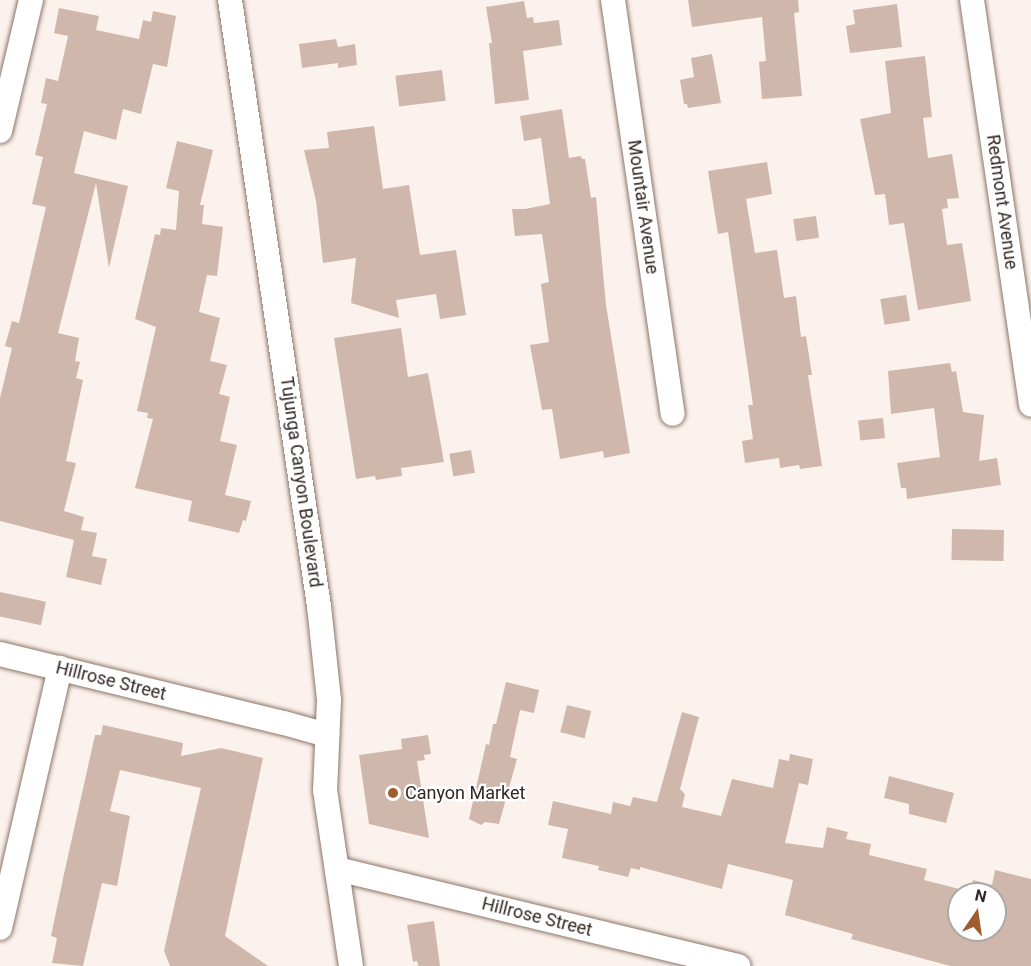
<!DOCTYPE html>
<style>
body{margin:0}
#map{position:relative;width:1031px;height:966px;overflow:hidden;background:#fcf2ed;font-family:Roboto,sans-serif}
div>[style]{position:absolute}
.building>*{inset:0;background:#cfb8ab;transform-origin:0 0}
.roads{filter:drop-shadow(0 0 2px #8b7669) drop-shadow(0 0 2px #8b7669)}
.minor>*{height:24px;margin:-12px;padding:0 12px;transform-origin:12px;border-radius:12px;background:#fff}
.dots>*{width:16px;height:16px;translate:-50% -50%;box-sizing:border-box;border:3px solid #fff;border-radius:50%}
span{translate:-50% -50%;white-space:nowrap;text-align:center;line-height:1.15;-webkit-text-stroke:4.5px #fff;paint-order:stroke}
.street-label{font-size:18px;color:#312823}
.poi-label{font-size:18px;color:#312823}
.left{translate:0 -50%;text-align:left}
.north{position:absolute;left:947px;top:882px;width:60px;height:60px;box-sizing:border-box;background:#fff;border:2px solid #ada9a7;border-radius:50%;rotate:13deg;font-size:16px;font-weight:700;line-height:24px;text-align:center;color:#312823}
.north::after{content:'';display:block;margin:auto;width:21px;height:27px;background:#a05b2e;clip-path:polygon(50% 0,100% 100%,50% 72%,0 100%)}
</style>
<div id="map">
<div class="building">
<i style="clip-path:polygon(688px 0,798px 0,799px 12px,794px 13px,802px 96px,762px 99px,759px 62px,766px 61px,762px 17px,692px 27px)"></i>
<i style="clip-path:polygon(524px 1px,527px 18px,533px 17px,534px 23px,559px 20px,562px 45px,523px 51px,529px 100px,495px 104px,489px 43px,492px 43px,486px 7px)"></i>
<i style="clip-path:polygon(897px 4px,902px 47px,850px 53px,846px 26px,855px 24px,853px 10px)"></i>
<i style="clip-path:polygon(59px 8px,99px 16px,96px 30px,139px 39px,143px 20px,151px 22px,153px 11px,176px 16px,167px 67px,153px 64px,141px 114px,123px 109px,116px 140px,84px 131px,74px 173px,128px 186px,109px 268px,96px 183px,58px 333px,79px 338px,75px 361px,80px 362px,76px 378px,83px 380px,66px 461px,76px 463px,64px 511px,84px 517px,81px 530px,97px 533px,92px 556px,107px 559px,101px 585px,66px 577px,74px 540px,0 521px,0 398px,12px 348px,5px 346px,12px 321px,19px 323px,46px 207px,32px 204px,43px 157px,35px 155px,47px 104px,41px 103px,46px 78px,58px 81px,68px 36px,54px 33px)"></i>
<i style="clip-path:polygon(336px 39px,338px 47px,355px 44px,357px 65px,338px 68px,338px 63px,302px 68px,299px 44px)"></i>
<i style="clip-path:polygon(712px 54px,721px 103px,688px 108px,687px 104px,684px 104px,680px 80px,694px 77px,691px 58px)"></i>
<i style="clip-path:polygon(925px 56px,932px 117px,923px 118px,928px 158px,952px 154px,959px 198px,947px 199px,948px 208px,942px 209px,947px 245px,962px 243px,971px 301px,918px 310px,904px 223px,889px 225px,885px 194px,875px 195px,860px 119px,891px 113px,885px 61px)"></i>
<i style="left:442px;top:70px;width:31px;height:47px;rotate:83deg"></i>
<i style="clip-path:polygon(562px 109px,569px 158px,581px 156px,582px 159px,585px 159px,591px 198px,596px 197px,606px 305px,630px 453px,604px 458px,603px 451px,560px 459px,552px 409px,542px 410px,530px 345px,549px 342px,541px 284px,549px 282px,542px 234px,515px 236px,512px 209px,525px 209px,550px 204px,541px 138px,524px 141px,520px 116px)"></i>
<i style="clip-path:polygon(374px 126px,383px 189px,409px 185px,420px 255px,456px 250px,466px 315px,440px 319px,436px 294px,396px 300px,399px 318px,351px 303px,356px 258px,323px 263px,316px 201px,304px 150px,329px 148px,327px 132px)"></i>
<i style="clip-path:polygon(177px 141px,213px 150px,200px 205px,204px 205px,202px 224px,223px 227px,217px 276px,207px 275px,199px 312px,220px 318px,210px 361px,227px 365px,219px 394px,230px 397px,220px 441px,237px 445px,225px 495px,251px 501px,246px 521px,243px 520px,239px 533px,188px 521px,192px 501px,135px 488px,153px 419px,147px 418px,148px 413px,137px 411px,156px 327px,135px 319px,155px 234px,160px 235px,161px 228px,176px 230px,179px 191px,166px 188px)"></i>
<i style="clip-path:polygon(767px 162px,772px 194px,746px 199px,755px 253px,777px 250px,784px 298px,796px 296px,801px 337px,806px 336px,812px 375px,808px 375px,822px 466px,800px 469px,799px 465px,780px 468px,779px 458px,745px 463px,742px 441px,753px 439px,748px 405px,753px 405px,728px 232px,718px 234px,708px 171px)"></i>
<i style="left:816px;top:216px;width:22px;height:23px;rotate:82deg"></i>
<i style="left:906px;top:295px;width:26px;height:26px;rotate:81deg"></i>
<i style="clip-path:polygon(401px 328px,408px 377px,428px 373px,444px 462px,401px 468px,402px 476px,376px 480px,375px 476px,356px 479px,334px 338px)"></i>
<i style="clip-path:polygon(950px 363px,952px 372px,956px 371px,963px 412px,984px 415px,979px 461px,997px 458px,1001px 485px,907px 499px,906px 488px,901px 488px,897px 463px,940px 457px,934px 408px,891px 414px,888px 371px)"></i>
<i style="left:883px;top:418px;width:20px;height:25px;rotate:84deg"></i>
<i style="left:471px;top:450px;width:23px;height:22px;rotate:80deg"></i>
<i style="left:952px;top:529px;width:52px;height:31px;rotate:1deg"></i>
<i style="left:0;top:592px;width:47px;height:24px;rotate:12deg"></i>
<i style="clip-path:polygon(506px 682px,539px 690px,534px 713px,520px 710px,510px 757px,517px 759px,499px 824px,485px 822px,481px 825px,469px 819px,486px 744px,489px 745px,493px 724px,496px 724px)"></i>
<i style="left:567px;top:705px;width:25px;height:28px;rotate:14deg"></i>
<i style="clip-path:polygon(evenodd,682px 712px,699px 717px,680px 789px,685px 794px,682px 807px,721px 816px,732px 779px,773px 788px,779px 759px,789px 761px,790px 754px,813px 759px,808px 785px,799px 783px,785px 843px,823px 848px,827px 827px,848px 832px,846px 839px,871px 844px,869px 855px,927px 869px,924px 880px,971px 892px,973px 880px,992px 885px,995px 870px,1031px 879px,1031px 966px,950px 966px,851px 939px,853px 934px,785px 915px,793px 880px,728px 864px,722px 889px,640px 867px,640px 870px,631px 868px,628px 877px,598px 870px,599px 866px,562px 858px,568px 829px,548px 825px,553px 801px,611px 814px,613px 802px,630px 806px,633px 797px,657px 802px,682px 712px,959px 894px,995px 894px,995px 930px,959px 930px,959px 894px)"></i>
<i style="clip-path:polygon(103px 725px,183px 743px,181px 756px,221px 748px,263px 758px,225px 936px,268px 966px,170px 966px,164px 951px,201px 788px,120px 770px,110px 811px,130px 816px,117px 886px,102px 883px,83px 966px,52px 963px,57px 938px,51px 936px,64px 874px,95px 735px,101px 735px)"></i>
<i style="clip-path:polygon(428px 735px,431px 754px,424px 755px,425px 760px,417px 761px,429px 838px,369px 824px,359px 755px,402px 749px,401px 739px)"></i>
<i style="clip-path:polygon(889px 776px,954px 793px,946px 823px,909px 814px,909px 804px,884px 798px)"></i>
<i style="clip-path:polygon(434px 921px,440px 966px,418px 966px,417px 961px,413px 962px,407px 925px)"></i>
</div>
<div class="roads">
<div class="minor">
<i style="left:230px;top:0;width:613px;rotate:81.65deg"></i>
<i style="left:319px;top:606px;width:95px;rotate:83.9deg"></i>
<i style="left:329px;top:700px;width:90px;rotate:92.5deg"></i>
<i style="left:325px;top:790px;width:178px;rotate:81.6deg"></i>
<i style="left:613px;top:0;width:418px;rotate:81.8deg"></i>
<i style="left:972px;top:0;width:409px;rotate:81.7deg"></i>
<i style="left:0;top:131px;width:135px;rotate:-76.7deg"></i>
<i style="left:0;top:654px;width:292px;rotate:13.7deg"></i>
<i style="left:284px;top:723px;width:45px;rotate:15.6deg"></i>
<i style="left:337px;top:869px;width:413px;rotate:13.6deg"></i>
<i style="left:0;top:928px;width:267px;rotate:-77deg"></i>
</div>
</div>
<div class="dots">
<i style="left:393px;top:793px;background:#a05b2e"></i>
</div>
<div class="street-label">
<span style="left:1002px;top:202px;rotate:82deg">Redmont Avenue</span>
<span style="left:643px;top:207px;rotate:82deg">Mountair Avenue</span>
<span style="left:301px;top:482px;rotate:82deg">Tujunga Canyon Boulevard</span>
<span style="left:111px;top:681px;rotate:14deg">Hillrose Street</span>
<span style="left:537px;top:917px;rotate:14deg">Hillrose Street</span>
</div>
<div class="poi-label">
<span class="left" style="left:405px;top:793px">Canyon Market</span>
</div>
<div class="north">N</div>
</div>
